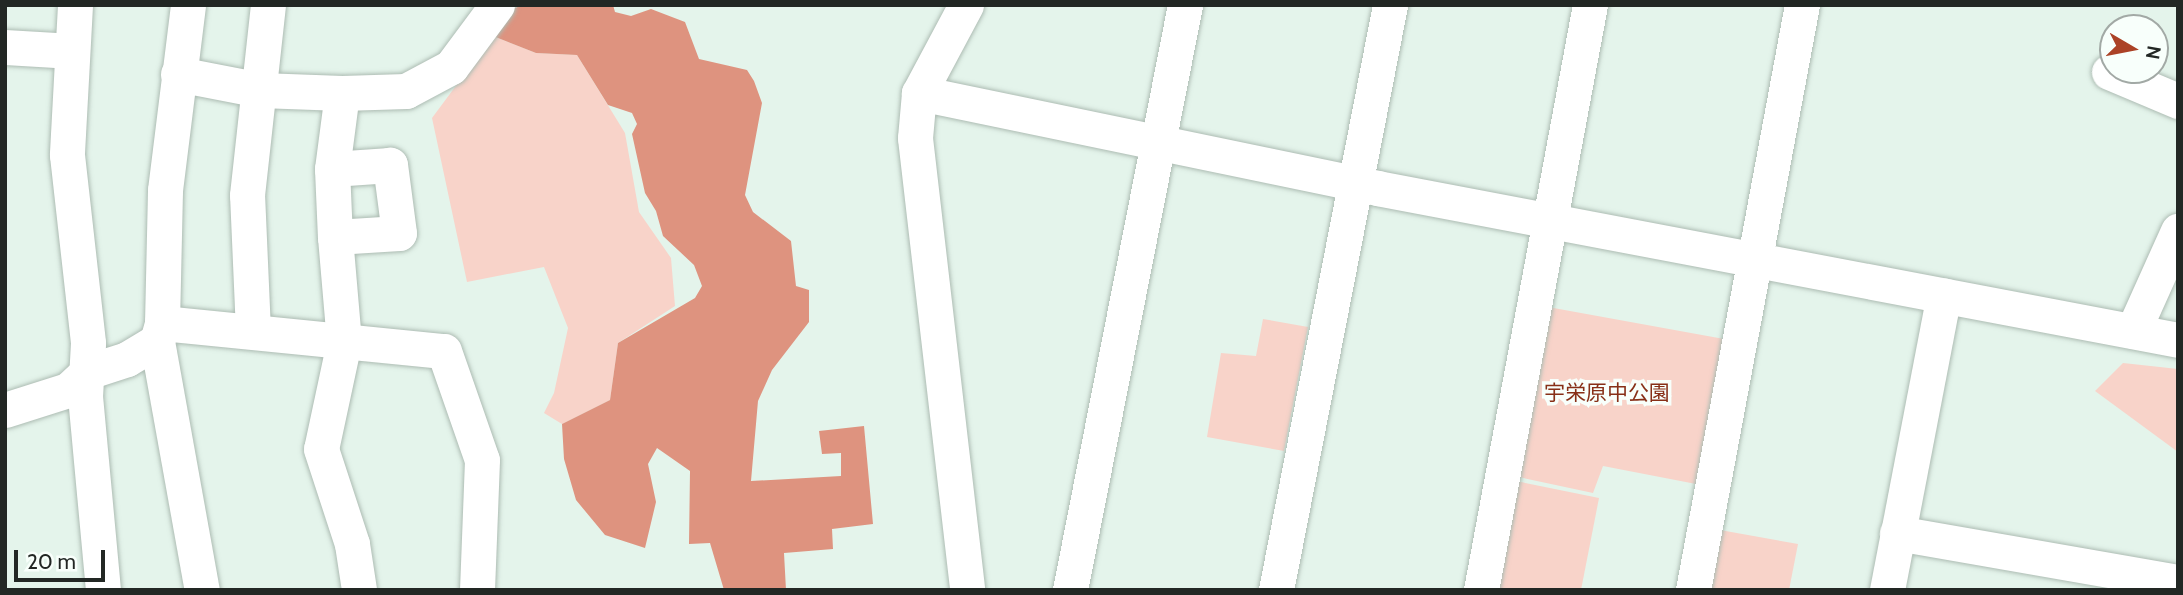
<!DOCTYPE html>
<meta charset="utf-8">
<style>
body{margin:0}
#map{position:relative;width:2183px;height:595px;overflow:hidden;background:#e4f4eb;font-family:Cabin,"Noto Sans JP",sans-serif}
div>[style]{position:absolute}
.green>*{inset:0;background:#f8d3c9}
.forest>*{inset:0;background:#de937f}
.roads{filter:drop-shadow(0 0 2px #adbcb3) drop-shadow(0 0 2px #adbcb3)}
.street>*{height:35px;margin:-17.5px;padding:0 17.5px;transform-origin:17.5px;border-radius:17.5px;background:#fff}
span{translate:-50% -50%;white-space:nowrap;text-align:center;line-height:1.15;-webkit-text-stroke:7px #f8fffb;paint-order:stroke}
.park-label{font-size:21px;color:#872f17}
.frame{position:absolute;inset:0;border:7px solid #222724;pointer-events:none}
.north{position:absolute;left:2099px;top:14px;width:70px;height:70px;box-sizing:border-box;background:#f8fffb;border:2px solid #a2a9a5;border-radius:50%;rotate:100deg;font-size:19px;font-weight:700;line-height:28px;text-align:center;color:#222724}
.north::after{content:'';display:block;margin:auto;width:24px;height:32px;background:#ab4226;clip-path:polygon(50% 0,100% 100%,50% 72%,0 100%)}
.scale{position:absolute;left:14px;top:550px;width:91px;height:32px;box-sizing:border-box;border:4px solid #222724;border-top:0;padding-left:9px;font-size:21px;line-height:24px;white-space:nowrap;color:#222724;-webkit-text-stroke:5px #f8fffb;paint-order:stroke}
</style>
<div id="map">
<div class="green">
<i style="clip-path:polygon(493px 36px,536px 53px,577px 55px,625px 133px,639px 212px,671px 258px,675px 306px,618px 343px,610px 400px,562px 424px,544px 413px,554px 393px,568px 328px,544px 267px,467px 282px,432px 118px)"></i>
<i style="clip-path:polygon(1548px 307px,1724px 339px,1696px 484px,1603px 466px,1593px 493px,1514px 476px)"></i>
<i style="clip-path:polygon(1263px 319px,1308px 327px,1284px 451px,1207px 437px,1221px 353px,1256px 356px)"></i>
<i style="clip-path:polygon(2123px 363px,2178px 369px,2178px 452px,2095px 391px)"></i>
<i style="clip-path:polygon(1516px 481px,1599px 498px,1581px 590px,1496px 590px)"></i>
<i style="clip-path:polygon(1720px 530px,1798px 544px,1789px 590px,1709px 590px)"></i>
</div>
<div class="forest">
<i style="clip-path:polygon(522px 5px,613px 5px,615px 12px,631px 16px,651px 9px,685px 22px,699px 59px,747px 70px,754px 81px,762px 103px,745px 195px,753px 212px,791px 241px,796px 286px,809px 290px,809px 322px,772px 370px,758px 401px,751px 481px,841px 476px,841px 453px,822px 454px,819px 431px,864px 426px,873px 524px,832px 529px,833px 549px,784px 553px,786px 590px,724px 590px,710px 543px,689px 544px,690px 471px,657px 448px,648px 464px,656px 502px,645px 548px,605px 535px,576px 500px,564px 459px,562px 424px,610px 400px,618px 343px,695px 298px,702px 286px,694px 265px,663px 236px,656px 211px,645px 193px,632px 134px,637px 124px,632px 113px,608px 105px,577px 55px,536px 53px,493px 36px,506px 12px)"></i>
</div>
<div class="roads">
<div class="street">
<i style="left:75px;top:5px;width:150px;rotate:93.1deg"></i>
<i style="left:67px;top:155px;width:189px;rotate:83.6deg"></i>
<i style="left:88px;top:343px;width:53px;rotate:93.2deg"></i>
<i style="left:85px;top:396px;width:195px;rotate:84.7deg"></i>
<i style="left:966px;top:5px;width:100px;rotate:118.1deg"></i>
<i style="left:919px;top:93px;width:45px;rotate:95.1deg"></i>
<i style="left:915px;top:138px;width:455px;rotate:83.4deg"></i>
<i style="left:5px;top:47px;width:67px;rotate:3.4deg"></i>
<i style="left:2109px;top:72px;width:75px;rotate:22.8deg"></i>
<i style="left:178px;top:74px;width:84px;rotate:11deg"></i>
<i style="left:260px;top:90px;width:82px;rotate:2.1deg"></i>
<i style="left:342px;top:93px;width:77px;rotate:97.5deg"></i>
<i style="left:342px;top:93px;width:64px;rotate:-1.8deg"></i>
<i style="left:406px;top:91px;width:51px;rotate:-28.1deg"></i>
<i style="left:451px;top:67px;width:77px;rotate:-53.4deg"></i>
<i style="left:919px;top:93px;width:468px;rotate:11.7deg"></i>
<i style="left:1377px;top:188px;width:815px;rotate:10.74deg"></i>
<i style="left:335px;top:237px;width:64px;rotate:-3.6deg"></i>
<i style="left:399px;top:233px;width:69px;rotate:-97.5deg"></i>
<i style="left:390px;top:165px;width:58px;rotate:176.1deg"></i>
<i style="left:332px;top:169px;width:68px;rotate:87.5deg"></i>
<i style="left:335px;top:237px;width:105px;rotate:85.1deg"></i>
<i style="left:344px;top:342px;width:109px;rotate:102.1deg"></i>
<i style="left:321px;top:449px;width:100px;rotate:71.9deg"></i>
<i style="left:352px;top:544px;width:47px;rotate:81.3deg"></i>
<i style="left:162px;top:323px;width:283px;rotate:5.7deg"></i>
<i style="left:444px;top:351px;width:115px;rotate:70.8deg"></i>
<i style="left:482px;top:460px;width:130px;rotate:92.2deg"></i>
<i style="left:253px;top:331px;width:136px;rotate:-92.5deg"></i>
<i style="left:247px;top:195px;width:191px;rotate:-83.7deg"></i>
<i style="left:2133px;top:331px;width:110px;rotate:-65.8deg"></i>
<i style="left:157px;top:341px;width:253px;rotate:79.8deg"></i>
<i style="left:5px;top:410px;width:66px;rotate:-17.6deg"></i>
<i style="left:68px;top:390px;width:26px;rotate:-43deg"></i>
<i style="left:87px;top:372px;width:42px;rotate:-18deg"></i>
<i style="left:127px;top:359px;width:35px;rotate:-31deg"></i>
<i style="left:157px;top:341px;width:19px;rotate:-74deg"></i>
<i style="left:162px;top:323px;width:133px;rotate:-88.7deg"></i>
<i style="left:165px;top:190px;width:186px;rotate:-82.9deg"></i>
<i style="left:1897px;top:533px;width:285px;rotate:9.9deg"></i>
<i style="left:1070px;top:590px;width:596px;rotate:-78.88deg"></i>
<i style="left:1276px;top:590px;width:596px;rotate:-78.97deg"></i>
<i style="left:1481px;top:590px;width:595px;rotate:-79.45deg"></i>
<i style="left:1693px;top:590px;width:595px;rotate:-79.45deg"></i>
<i style="left:1887px;top:590px;width:300px;rotate:-79.1deg"></i>
</div>
</div>
<div class="park-label">
<span style="left:1607px;top:393px">宇栄原中公園</span>
</div>
<div class="frame"></div>
<div class="north">N</div>
<div class="scale">20 m</div>
</div>
